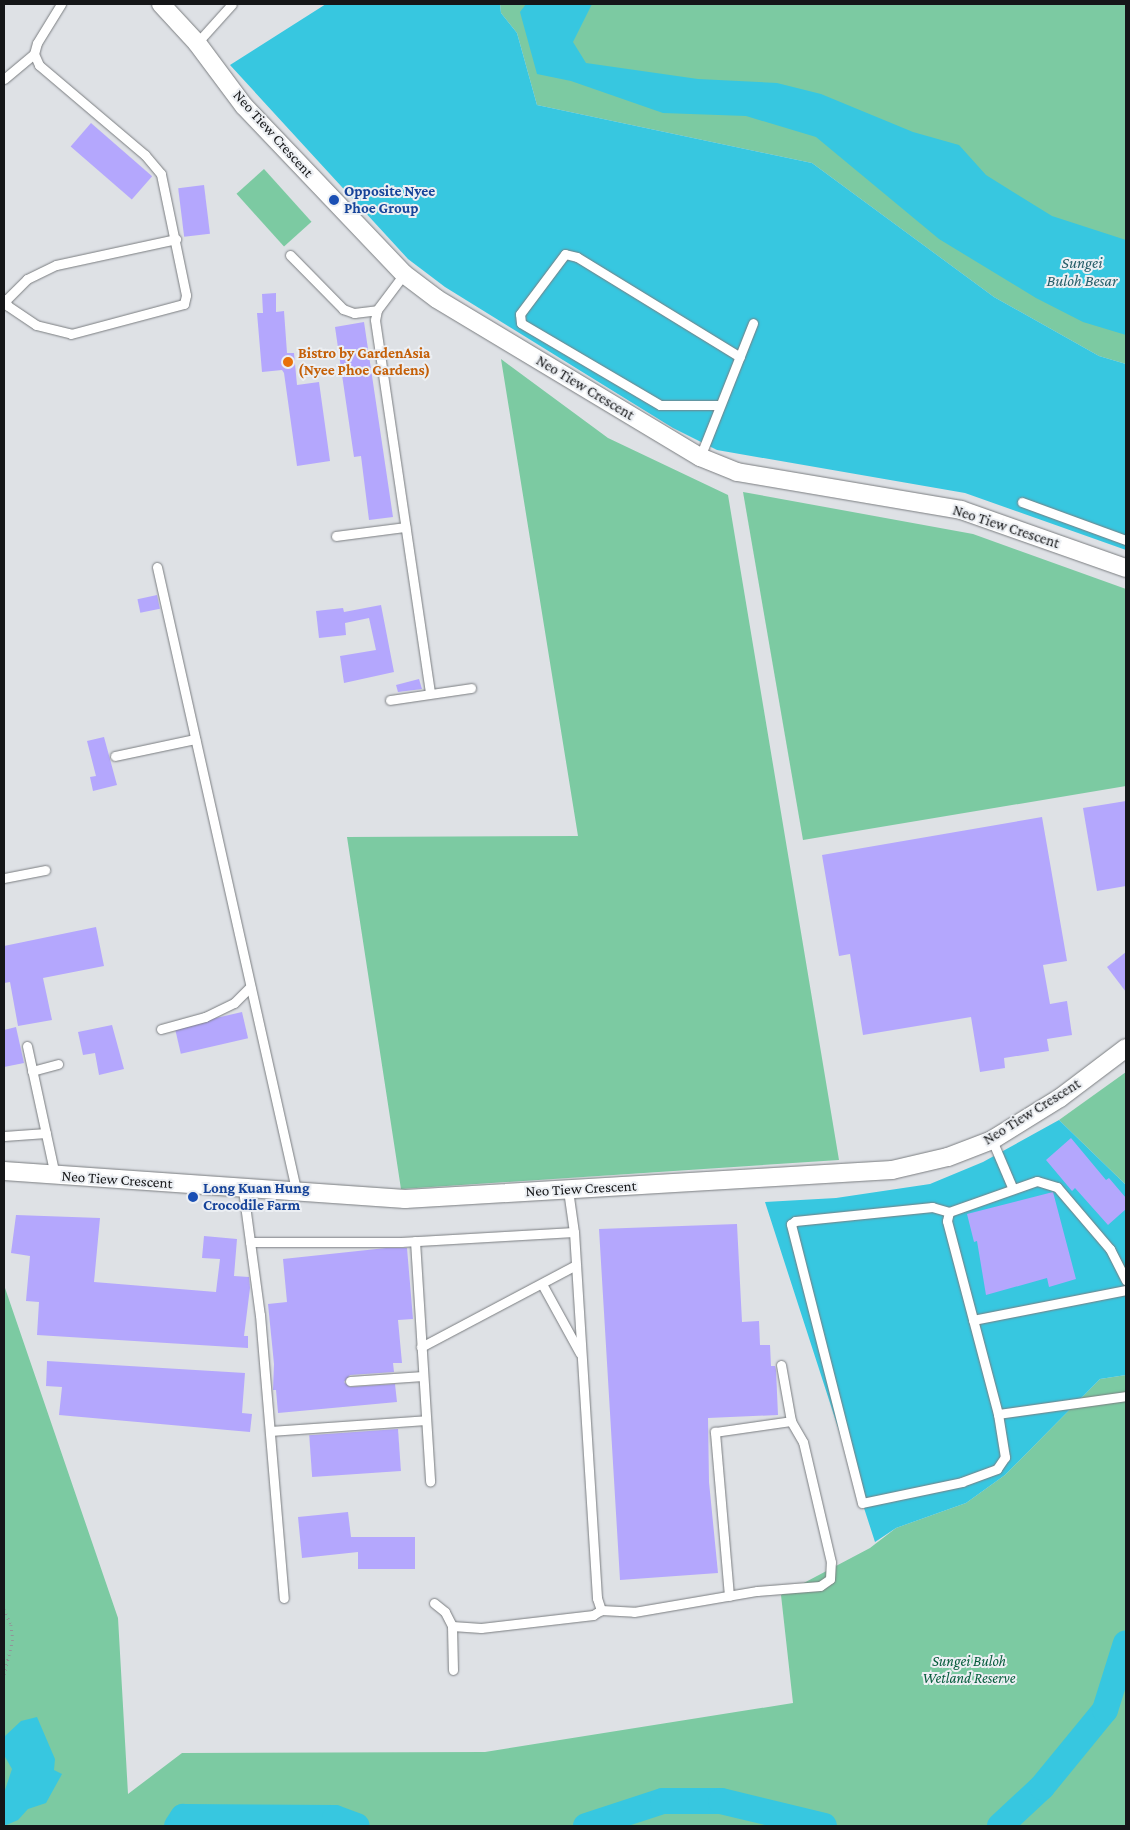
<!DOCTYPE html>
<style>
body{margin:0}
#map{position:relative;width:1130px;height:1830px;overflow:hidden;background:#dee1e5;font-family:"Crimson Pro",serif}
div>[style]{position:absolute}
.green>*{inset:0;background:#7ccaa2;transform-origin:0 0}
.water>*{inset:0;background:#37c7e0}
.river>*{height:26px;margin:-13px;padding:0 13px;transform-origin:13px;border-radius:13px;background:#37c7e0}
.building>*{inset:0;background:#b4a7fd;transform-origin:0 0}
.path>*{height:2.5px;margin-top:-1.25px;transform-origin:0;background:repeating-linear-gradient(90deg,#919497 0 1px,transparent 0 5px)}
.roads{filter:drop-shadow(0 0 1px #7a7d80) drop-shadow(0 0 1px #7a7d80)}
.lane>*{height:9px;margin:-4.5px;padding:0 4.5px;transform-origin:4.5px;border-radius:4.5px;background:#fff}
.street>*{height:18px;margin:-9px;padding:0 9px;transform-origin:9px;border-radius:9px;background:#fff}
.dots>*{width:14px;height:14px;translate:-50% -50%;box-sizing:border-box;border:2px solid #eceff3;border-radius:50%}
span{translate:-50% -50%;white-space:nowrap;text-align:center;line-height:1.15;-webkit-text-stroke:4px #eceff3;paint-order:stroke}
.street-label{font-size:15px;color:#151618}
.transit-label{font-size:15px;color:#164399;font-weight:700}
.left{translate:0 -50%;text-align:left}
.food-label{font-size:15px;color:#c56008;font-weight:700}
.park-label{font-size:15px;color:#065c3c;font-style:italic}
.water-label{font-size:16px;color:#265e69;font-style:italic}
.frame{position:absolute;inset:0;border:5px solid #151618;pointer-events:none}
</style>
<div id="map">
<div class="green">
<i style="clip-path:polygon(500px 4px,1126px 4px,1126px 364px,1099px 356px,994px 297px,812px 163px,537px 105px,517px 33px,501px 13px)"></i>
<i style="left:264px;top:169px;width:71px;height:37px;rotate:48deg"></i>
<i style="clip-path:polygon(501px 359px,608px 438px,728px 495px,839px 1160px,401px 1189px,347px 837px,578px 836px)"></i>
<i style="clip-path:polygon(743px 492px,973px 534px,1126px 589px,1126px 786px,803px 840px)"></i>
<i style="clip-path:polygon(1126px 1072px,1126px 1185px,1059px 1120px)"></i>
<i style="clip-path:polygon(4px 1285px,118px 1618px,128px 1794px,182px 1753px,485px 1752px,793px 1703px,781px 1595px,870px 1548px,896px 1528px,966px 1503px,1005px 1475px,1100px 1379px,1126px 1375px,1126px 1826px,4px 1826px)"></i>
</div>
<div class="water">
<i style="clip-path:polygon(326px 4px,500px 4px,501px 13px,517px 33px,537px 105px,812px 163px,994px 297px,1099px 356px,1126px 364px,1126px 550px,965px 493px,717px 450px,673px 428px,445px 287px,408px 259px,230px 65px)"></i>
<i style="clip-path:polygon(526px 4px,592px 4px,573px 42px,586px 63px,698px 79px,777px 83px,821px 94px,913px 132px,959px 145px,986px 175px,1052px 216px,1126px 240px,1126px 335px,1083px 322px,1036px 298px,939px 239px,816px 137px,746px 116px,663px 113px,571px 81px,537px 74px,520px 12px)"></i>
<i style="clip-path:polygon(1059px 1120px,1126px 1185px,1126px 1375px,1100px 1379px,1005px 1475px,966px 1503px,896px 1528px,875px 1542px,765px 1202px,836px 1198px,930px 1184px,983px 1162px)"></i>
<i style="clip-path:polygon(37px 1717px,55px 1759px,54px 1770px,62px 1774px,46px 1803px,28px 1809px,18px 1820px,4px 1826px,4px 1793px,12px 1769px,4px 1755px,4px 1737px,21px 1721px)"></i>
</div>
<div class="river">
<i style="left:177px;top:1826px;width:11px;rotate:-56deg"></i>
<i style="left:183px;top:1817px;width:152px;rotate:0.4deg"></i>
<i style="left:335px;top:1818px;width:23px;rotate:20deg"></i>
<i style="left:586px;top:1826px;width:81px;rotate:-18deg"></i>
<i style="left:663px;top:1801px;width:58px"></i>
<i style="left:721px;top:1801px;width:106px;rotate:13.6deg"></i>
<i style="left:1000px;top:1826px;width:57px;rotate:-42.9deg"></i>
<i style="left:1042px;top:1787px;width:99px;rotate:-50.7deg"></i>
<i style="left:1105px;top:1710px;width:70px;rotate:-72.6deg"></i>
</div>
<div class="building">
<i style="left:91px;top:123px;width:81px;height:31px;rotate:41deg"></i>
<i style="left:204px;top:185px;width:49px;height:26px;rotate:83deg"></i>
<i style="clip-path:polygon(276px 293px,276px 312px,284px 311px,287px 353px,294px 353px,297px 385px,319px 382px,330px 461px,297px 466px,284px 373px,282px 370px,262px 372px,257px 313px,263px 313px,262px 294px)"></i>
<i style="clip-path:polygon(364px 322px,393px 517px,369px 520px,361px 456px,354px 457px,335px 327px)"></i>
<i style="left:157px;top:595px;width:14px;height:20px;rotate:78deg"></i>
<i style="clip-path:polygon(381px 605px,394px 672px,344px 683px,340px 656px,376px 650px,369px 618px,345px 623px,346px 635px,319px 638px,316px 611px,343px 608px,344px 612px)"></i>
<i style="clip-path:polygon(419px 679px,422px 689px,398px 692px,396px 685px)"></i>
<i style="clip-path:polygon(104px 737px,117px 785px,93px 791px,90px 777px,96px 776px,87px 741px)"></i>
<i style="clip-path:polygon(1126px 801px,1126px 886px,1097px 891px,1083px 808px)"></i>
<i style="clip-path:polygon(1042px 817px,1067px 961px,1043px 965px,1050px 1004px,1067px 1001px,1072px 1035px,1047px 1039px,1049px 1051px,1004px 1058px,1005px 1068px,980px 1072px,971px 1017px,863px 1035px,850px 954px,839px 956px,822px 855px)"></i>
<i style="clip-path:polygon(96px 927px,104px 966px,43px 978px,52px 1020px,18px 1026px,10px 982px,4px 983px,4px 946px)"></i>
<i style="clip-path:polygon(1126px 952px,1126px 992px,1107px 967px)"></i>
<i style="left:242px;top:1012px;width:27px;height:69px;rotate:77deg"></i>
<i style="clip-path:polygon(112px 1025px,124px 1069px,99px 1075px,95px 1053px,83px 1055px,78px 1032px)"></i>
<i style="clip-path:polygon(16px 1027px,24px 1063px,4px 1067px,4px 1030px)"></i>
<i style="clip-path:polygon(1071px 1138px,1106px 1180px,1109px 1178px,1126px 1198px,1126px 1209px,1108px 1225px,1075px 1188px,1072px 1191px,1046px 1160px)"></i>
<i style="clip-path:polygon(1053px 1192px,1076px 1279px,1049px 1287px,1047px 1278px,986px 1295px,977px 1241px,974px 1242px,967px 1214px)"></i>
<i style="clip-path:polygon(16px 1215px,100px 1218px,94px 1282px,216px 1292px,220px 1259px,202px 1258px,204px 1236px,237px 1239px,234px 1276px,249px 1277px,250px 1288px,244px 1336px,248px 1336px,248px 1348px,37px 1335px,39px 1302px,26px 1301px,30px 1256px,11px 1253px)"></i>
<i style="clip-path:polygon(737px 1224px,742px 1322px,759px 1321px,760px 1345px,770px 1345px,771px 1366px,775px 1366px,776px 1370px,778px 1415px,708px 1418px,709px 1482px,718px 1573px,620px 1580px,599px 1229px)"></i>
<i style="clip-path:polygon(386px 1248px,407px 1248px,413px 1319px,398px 1320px,402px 1363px,393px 1363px,394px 1372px,350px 1375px,344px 1382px,350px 1387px,395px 1384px,397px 1402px,278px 1413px,276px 1390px,273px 1390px,274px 1364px,268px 1304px,287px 1302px,283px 1259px)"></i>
<i style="clip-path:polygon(47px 1361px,245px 1373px,242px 1413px,252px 1414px,250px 1432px,59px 1415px,62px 1387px,46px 1386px)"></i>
<i style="left:398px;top:1429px;width:42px;height:89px;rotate:86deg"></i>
<i style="clip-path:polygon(348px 1512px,351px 1537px,415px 1537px,415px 1569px,358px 1569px,358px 1552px,302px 1558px,298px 1517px)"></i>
</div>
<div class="path">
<i style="left:4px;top:1609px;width:17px;rotate:66deg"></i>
<i style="left:11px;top:1625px;width:15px;rotate:82deg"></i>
<i style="left:13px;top:1640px;width:36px;rotate:104deg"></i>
</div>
<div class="roads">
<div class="lane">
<i style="left:197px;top:43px;width:52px;rotate:-48.1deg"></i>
<i style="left:4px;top:79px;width:39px;rotate:-40deg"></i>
<i style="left:290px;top:255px;width:76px;rotate:45.5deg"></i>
<i style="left:343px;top:309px;width:12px;rotate:20deg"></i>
<i style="left:354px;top:313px;width:23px;rotate:-7deg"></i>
<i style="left:404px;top:274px;width:45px;rotate:126.9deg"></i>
<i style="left:377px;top:310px;width:10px;rotate:101deg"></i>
<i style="left:375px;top:320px;width:377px;rotate:81.6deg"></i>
<i style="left:4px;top:299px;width:8px;rotate:60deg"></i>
<i style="left:8px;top:306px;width:34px;rotate:34deg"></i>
<i style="left:36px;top:325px;width:36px;rotate:14deg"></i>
<i style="left:71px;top:334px;width:117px;rotate:-14.9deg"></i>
<i style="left:184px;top:304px;width:9px;rotate:-77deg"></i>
<i style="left:186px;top:295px;width:124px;rotate:-101.7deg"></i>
<i style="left:161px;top:174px;width:25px;rotate:-130deg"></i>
<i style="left:145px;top:155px;width:139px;rotate:-139.7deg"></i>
<i style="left:39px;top:65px;width:12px;rotate:-114deg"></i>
<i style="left:34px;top:54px;width:11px;rotate:-75deg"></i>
<i style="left:37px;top:43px;width:46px;rotate:-58.4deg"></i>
<i style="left:5px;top:301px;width:31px;rotate:-45deg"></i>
<i style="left:27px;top:279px;width:32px;rotate:-26deg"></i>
<i style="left:56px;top:265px;width:123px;rotate:-12.2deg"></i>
<i style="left:720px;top:405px;width:60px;rotate:180deg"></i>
<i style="left:660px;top:405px;width:161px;rotate:-149.5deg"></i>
<i style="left:521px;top:323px;width:9px;rotate:-96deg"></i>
<i style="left:520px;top:314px;width:75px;rotate:-53.1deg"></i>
<i style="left:565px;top:254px;width:12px;rotate:14deg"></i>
<i style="left:577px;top:257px;width:191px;rotate:31.5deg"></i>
<i style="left:700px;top:457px;width:144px;rotate:-68.4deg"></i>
<i style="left:1022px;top:502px;width:111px;rotate:20.1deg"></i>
<i style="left:336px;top:536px;width:70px;rotate:-7.4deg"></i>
<i style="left:157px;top:567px;width:642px;rotate:77.41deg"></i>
<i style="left:390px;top:700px;width:82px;rotate:-8.4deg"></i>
<i style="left:115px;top:756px;width:82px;rotate:-12deg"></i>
<i style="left:4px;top:878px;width:42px;rotate:-11deg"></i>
<i style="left:161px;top:1029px;width:46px;rotate:-15.3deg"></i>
<i style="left:205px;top:1017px;width:32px;rotate:-26deg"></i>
<i style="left:234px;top:1003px;width:23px;rotate:-45deg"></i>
<i style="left:27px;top:1046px;width:132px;rotate:77.8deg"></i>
<i style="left:32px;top:1071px;width:27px;rotate:-15deg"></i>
<i style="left:4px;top:1136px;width:42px;rotate:-4.1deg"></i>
<i style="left:992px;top:1140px;width:51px;rotate:66.9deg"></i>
<i style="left:243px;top:1190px;width:126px;rotate:82.3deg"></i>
<i style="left:260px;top:1315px;width:284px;rotate:85.2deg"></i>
<i style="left:568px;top:1190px;width:42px;rotate:81.9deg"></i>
<i style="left:574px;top:1232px;width:367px;rotate:86.4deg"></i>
<i style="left:597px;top:1598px;width:13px;rotate:72deg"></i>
<i style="left:949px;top:1212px;width:9px;rotate:103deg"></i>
<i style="left:947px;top:1221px;width:200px;rotate:75.2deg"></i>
<i style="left:998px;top:1414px;width:44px;rotate:80.8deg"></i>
<i style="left:1005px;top:1457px;width:14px;rotate:124deg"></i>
<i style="left:997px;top:1469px;width:37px;rotate:160deg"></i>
<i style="left:962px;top:1482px;width:102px;rotate:168.1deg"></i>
<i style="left:862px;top:1503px;width:288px;rotate:-104.3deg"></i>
<i style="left:791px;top:1224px;width:5px;rotate:-37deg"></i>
<i style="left:795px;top:1221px;width:138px;rotate:-5.8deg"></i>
<i style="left:932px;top:1207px;width:18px;rotate:16deg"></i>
<i style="left:949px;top:1212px;width:93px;rotate:-19.4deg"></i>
<i style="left:1037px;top:1181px;width:21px;rotate:17deg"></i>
<i style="left:1057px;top:1187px;width:82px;rotate:49.5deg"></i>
<i style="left:1110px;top:1249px;width:35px;rotate:63deg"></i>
<i style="left:415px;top:1241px;width:241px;rotate:86.4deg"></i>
<i style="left:250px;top:1242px;width:151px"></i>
<i style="left:401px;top:1242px;width:173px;rotate:-3.3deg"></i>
<i style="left:542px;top:1284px;width:79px;rotate:61.2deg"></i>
<i style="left:973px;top:1320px;width:156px;rotate:-11.1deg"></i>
<i style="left:421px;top:1347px;width:175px;rotate:-27.9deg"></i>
<i style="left:350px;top:1381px;width:73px;rotate:-3.9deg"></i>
<i style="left:998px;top:1414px;width:129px;rotate:-8deg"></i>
<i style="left:270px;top:1431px;width:156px;rotate:-4deg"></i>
<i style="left:729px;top:1596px;width:165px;rotate:-94.9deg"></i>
<i style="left:715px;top:1432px;width:77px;rotate:-8.2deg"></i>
<i style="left:434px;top:1603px;width:14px;rotate:39deg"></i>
<i style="left:445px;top:1612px;width:16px;rotate:63deg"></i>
<i style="left:452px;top:1626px;width:44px;rotate:88.7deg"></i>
<i style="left:452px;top:1626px;width:29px;rotate:4deg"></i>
<i style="left:481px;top:1628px;width:113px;rotate:-6.6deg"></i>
<i style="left:593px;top:1615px;width:9px;rotate:-32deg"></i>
<i style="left:601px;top:1610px;width:33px;rotate:3deg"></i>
<i style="left:634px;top:1612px;width:125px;rotate:-9.7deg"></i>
<i style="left:757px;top:1591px;width:63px;rotate:-4.5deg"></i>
<i style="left:820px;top:1586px;width:12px;rotate:-35deg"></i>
<i style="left:830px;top:1579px;width:17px;rotate:-87deg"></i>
<i style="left:831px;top:1562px;width:123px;rotate:-103.1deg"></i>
<i style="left:803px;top:1442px;width:24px;rotate:-120deg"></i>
<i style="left:791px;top:1421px;width:57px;rotate:-100.1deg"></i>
</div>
<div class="street">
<i style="left:161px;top:4px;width:53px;rotate:47.3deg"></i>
<i style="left:197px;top:43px;width:79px;rotate:53.3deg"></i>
<i style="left:244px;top:106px;width:232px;rotate:46.4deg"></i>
<i style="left:404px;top:274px;width:41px;rotate:37.1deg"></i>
<i style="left:437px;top:299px;width:307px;rotate:31deg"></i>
<i style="left:700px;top:457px;width:40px;rotate:22deg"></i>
<i style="left:737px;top:472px;width:227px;rotate:9.6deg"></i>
<i style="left:961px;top:510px;width:175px;rotate:19.4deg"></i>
<i style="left:4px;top:1171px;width:402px;rotate:4deg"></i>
<i style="left:405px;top:1199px;width:488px;rotate:-3.4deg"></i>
<i style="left:892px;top:1170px;width:57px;rotate:-13.1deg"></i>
<i style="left:948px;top:1157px;width:47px;rotate:-21.1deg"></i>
<i style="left:992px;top:1140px;width:80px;rotate:-31.7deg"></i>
<i style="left:1060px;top:1098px;width:83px;rotate:-37.1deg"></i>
</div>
</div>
<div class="dots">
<i style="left:334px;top:200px;background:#1a4fb4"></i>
<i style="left:288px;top:362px;background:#e8710a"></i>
<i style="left:193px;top:1197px;background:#1a4fb4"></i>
</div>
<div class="street-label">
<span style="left:273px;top:134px;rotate:48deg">Neo Tiew Crescent</span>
<span style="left:585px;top:388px;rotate:31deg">Neo Tiew Crescent</span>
<span style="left:1006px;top:527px;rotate:18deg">Neo Tiew Crescent</span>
<span style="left:1032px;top:1112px;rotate:-32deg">Neo Tiew Crescent</span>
<span style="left:117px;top:1180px;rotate:4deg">Neo Tiew Crescent</span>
<span style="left:581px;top:1189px;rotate:-3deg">Neo Tiew Crescent</span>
</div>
<div class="transit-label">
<span class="left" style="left:344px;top:200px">Opposite Nyee<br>Phoe Group</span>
<span class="left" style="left:203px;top:1197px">Long Kuan Hung<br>Crocodile Farm</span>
</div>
<div class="food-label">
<span class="left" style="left:298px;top:362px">Bistro by GardenAsia<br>(Nyee Phoe Gardens)</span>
</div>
<div class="park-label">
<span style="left:969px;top:1670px">Sungei Buloh<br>Wetland Reserve</span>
</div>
<div class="water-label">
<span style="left:1082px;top:272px">Sungei<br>Buloh Besar</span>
</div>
<div class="frame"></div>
</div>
